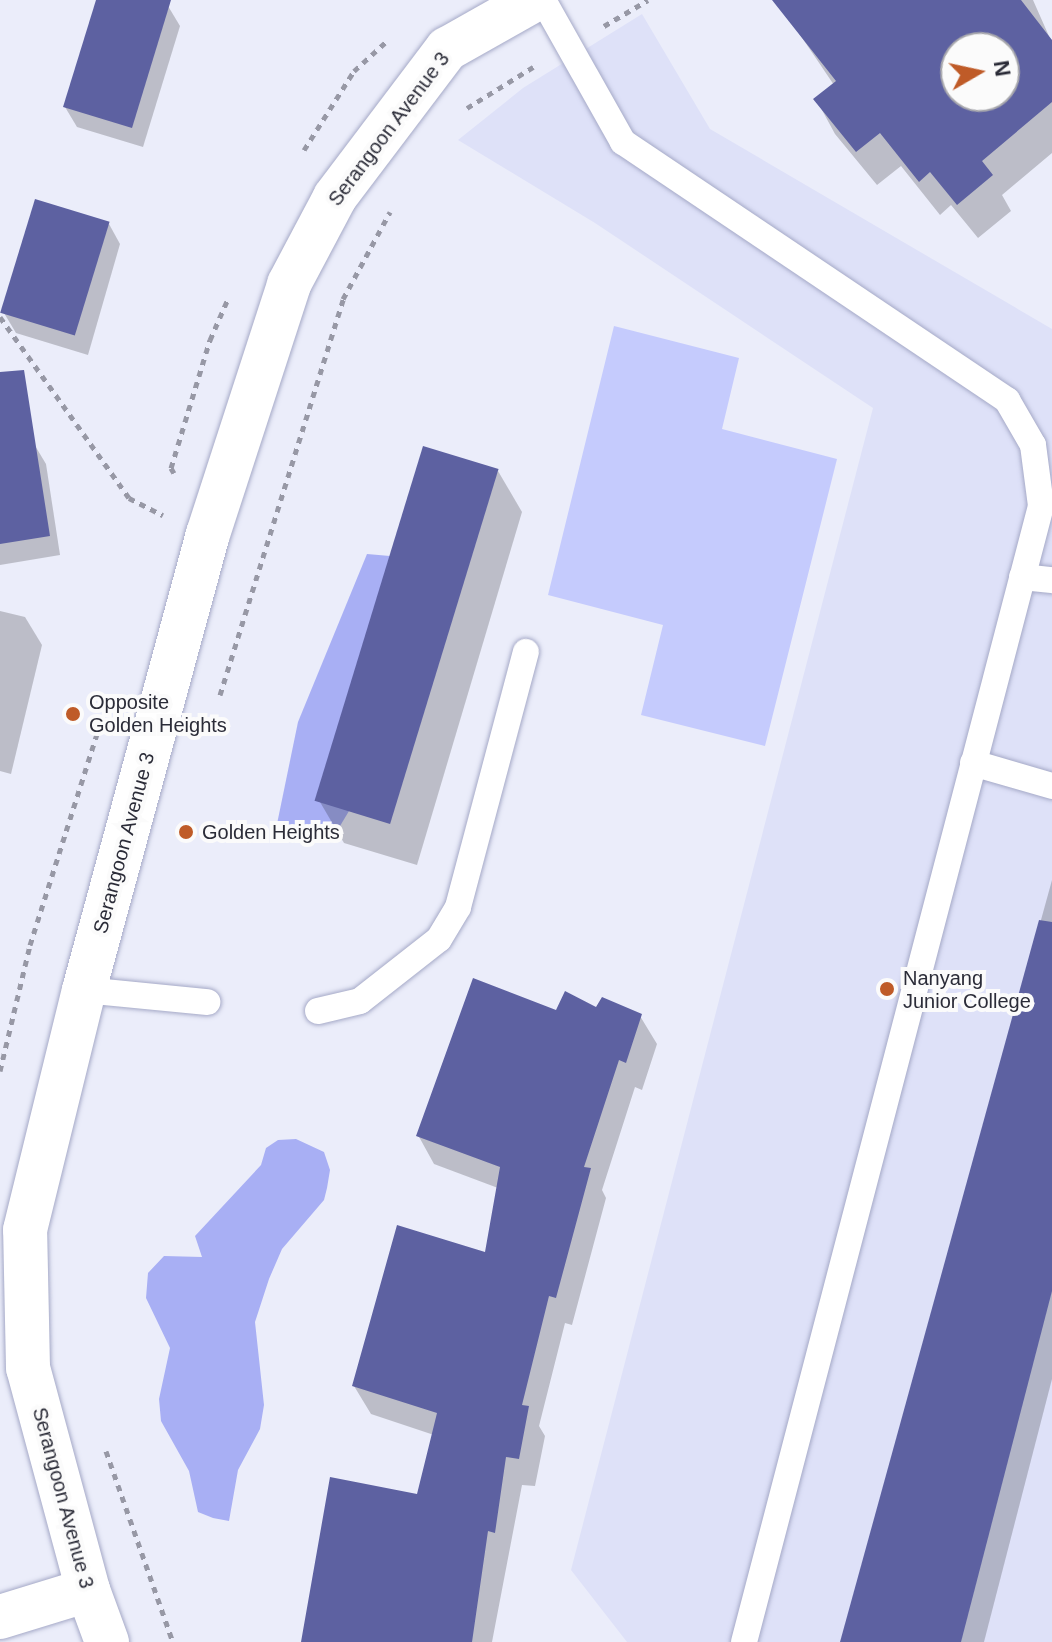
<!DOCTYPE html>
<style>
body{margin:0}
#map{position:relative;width:1052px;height:1642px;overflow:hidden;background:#ebedfa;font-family:Helvetica,sans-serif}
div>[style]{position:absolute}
.built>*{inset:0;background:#dee1f8}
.green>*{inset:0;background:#c5cbfd}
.water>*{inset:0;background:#a8aff4}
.shadow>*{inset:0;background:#0003}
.building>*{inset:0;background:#5d61a1;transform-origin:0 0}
.path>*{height:5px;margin-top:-2.5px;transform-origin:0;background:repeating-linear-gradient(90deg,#9798a5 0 6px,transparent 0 12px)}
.roads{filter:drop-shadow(0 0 2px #a5a9c7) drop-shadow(0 0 2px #a5a9c7)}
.lane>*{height:26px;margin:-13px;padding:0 13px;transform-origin:13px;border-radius:13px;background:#fff}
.street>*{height:44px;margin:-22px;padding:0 22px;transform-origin:22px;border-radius:22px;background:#fff}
.secondary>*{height:44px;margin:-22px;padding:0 22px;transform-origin:22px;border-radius:22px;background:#fff}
.dots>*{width:22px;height:22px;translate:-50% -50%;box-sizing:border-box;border:4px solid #fbfbfb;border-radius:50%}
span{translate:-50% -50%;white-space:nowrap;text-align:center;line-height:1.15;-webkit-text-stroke:8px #fbfbfb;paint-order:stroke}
.street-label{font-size:20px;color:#2b2c38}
.poi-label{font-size:20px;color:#2b2c38}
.left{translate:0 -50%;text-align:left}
.north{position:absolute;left:940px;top:32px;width:80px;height:80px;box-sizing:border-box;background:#fbfbfb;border:2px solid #a8a8ad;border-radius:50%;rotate:81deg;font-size:22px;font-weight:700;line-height:32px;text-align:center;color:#2b2c38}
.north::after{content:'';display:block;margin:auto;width:28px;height:36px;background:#bf5b28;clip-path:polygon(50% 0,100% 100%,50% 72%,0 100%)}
</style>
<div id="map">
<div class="built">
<i style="clip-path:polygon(642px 14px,710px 129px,1052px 329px,1052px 1642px,627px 1642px,571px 1570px,873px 408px,595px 223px,458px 140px,523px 88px)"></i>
</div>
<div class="green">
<i style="clip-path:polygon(614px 326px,739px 358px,722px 429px,837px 459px,765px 746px,641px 715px,663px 625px,548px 595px)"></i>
</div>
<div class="water">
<i style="clip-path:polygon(367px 554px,390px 556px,349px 811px,337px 831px,277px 824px,298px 722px)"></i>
<i style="clip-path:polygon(296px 1139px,324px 1152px,330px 1170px,327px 1188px,324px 1200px,282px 1249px,269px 1279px,255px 1322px,264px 1405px,260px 1429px,238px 1470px,229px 1521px,213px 1518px,198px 1512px,189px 1471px,161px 1421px,159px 1399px,170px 1348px,146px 1298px,148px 1273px,164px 1256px,202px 1257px,195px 1236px,261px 1165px,266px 1148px,278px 1140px)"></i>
</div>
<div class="shadow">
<i style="clip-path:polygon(98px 0,150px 0,168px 6px,180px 26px,143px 147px,77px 127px,65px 107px)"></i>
<i style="clip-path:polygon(evenodd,809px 0,1033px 0,1052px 43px,1052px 153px,1002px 195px,1011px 211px,978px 238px,951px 205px,940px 215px,901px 166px,877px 185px,835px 134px,816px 99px,834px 85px,788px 17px,809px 0,956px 48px,1004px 48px,1004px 96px,956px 96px,956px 48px)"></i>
<i style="clip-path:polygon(109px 224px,120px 244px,88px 355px,16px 333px,4px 313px)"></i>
<i style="clip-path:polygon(34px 444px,46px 464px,60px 555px,0 565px,0 449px)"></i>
<i style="clip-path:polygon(498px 471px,522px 512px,417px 865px,344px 843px,320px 802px)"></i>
<i style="clip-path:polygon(0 611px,25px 617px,42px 645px,11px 774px,0 771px)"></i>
<i style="clip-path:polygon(1052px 880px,1052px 1379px,984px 1642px,842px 1642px)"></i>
<i style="clip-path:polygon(597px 1010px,640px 1016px,657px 1044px,642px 1090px,635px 1087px,602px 1190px,606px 1198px,572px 1325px,565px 1323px,539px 1426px,545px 1436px,535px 1486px,522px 1485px,492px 1642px,303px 1642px,419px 1496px,434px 1435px,371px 1414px,354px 1386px,487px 1255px,498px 1188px,434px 1164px,418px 1135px,557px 1013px)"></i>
</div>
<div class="building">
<i style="clip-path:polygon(96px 0,171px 0,132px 128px,63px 107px)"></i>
<i style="clip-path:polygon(evenodd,772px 0,1021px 0,1052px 40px,1052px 102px,982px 161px,993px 175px,957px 205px,930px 172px,919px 182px,880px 133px,856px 152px,813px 99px,836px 81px,772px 0,956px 48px,1004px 48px,1004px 96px,956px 96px,956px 48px)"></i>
<i style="left:35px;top:199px;width:78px;height:119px;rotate:17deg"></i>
<i style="clip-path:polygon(24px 370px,50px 536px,0 544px,0 372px)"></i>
<i style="left:423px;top:446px;width:79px;height:371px;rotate:17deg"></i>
<i style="clip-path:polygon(1039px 920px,1052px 922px,1052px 1291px,961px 1642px,840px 1642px)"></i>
<i style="clip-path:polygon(473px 978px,556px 1010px,565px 991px,596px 1007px,602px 997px,642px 1014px,626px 1063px,619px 1060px,584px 1167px,591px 1168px,556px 1298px,549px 1296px,522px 1405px,529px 1406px,519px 1459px,506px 1457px,495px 1533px,488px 1531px,472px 1642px,301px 1642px,330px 1477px,417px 1494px,437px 1413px,352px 1386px,397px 1225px,485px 1252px,500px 1167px,416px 1136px)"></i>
</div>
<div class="path">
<i style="left:604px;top:26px;width:51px;rotate:-30.6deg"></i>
<i style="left:467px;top:108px;width:78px;rotate:-31.8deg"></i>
<i style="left:304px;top:150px;width:93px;rotate:-57.7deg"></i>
<i style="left:354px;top:71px;width:45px;rotate:-42.3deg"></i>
<i style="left:0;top:317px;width:222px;rotate:54.5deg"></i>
<i style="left:129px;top:498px;width:38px;rotate:27deg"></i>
<i style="left:174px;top:473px;width:6px;rotate:-121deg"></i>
<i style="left:171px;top:468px;width:134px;rotate:-73.1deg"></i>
<i style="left:210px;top:340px;width:43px;rotate:-66.4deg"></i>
<i style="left:220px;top:695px;width:415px;rotate:-72.7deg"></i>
<i style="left:343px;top:299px;width:99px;rotate:-61.6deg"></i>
<i style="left:0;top:1071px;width:130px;rotate:-76.6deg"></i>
<i style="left:30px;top:945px;width:238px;rotate:-72.4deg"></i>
<i style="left:106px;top:1451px;width:202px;rotate:70.7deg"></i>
</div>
<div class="roads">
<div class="lane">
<i style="left:543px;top:0;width:163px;rotate:60.6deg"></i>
<i style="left:623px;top:142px;width:463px;rotate:33.9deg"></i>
<i style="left:1007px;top:400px;width:52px;rotate:60deg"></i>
<i style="left:1033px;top:445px;width:62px;rotate:82.5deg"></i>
<i style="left:1041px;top:506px;width:1174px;rotate:104.65deg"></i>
<i style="left:1022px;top:577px;width:30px;rotate:6deg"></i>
<i style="left:973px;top:763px;width:82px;rotate:16.2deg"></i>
<i style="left:84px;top:990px;width:124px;rotate:5.6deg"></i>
<i style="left:318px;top:1011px;width:43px;rotate:-13.4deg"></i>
<i style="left:360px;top:1001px;width:100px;rotate:-38.1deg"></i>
<i style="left:439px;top:939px;width:37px;rotate:-59deg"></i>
<i style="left:458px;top:907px;width:264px;rotate:-75.1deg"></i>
</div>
<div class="street">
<i style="left:0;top:1617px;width:92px;rotate:-17.1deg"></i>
</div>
<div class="secondary">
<i style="left:107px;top:1642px;width:55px;rotate:-110.1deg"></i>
<i style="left:88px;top:1590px;width:230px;rotate:-105.1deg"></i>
<i style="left:28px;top:1368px;width:138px;rotate:-91.2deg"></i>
<i style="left:25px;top:1230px;width:247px;rotate:-76.2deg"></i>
<i style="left:84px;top:990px;width:473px;rotate:-74.8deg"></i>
<i style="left:208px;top:534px;width:263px;rotate:-72deg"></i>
<i style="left:289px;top:284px;width:98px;rotate:-62.1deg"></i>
<i style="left:335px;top:197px;width:186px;rotate:-52.9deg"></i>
<i style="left:447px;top:49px;width:100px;rotate:-29.4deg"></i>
</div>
</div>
<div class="dots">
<i style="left:73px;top:714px;background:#bf5b28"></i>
<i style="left:186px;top:832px;background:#bf5b28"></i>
<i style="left:887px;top:989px;background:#bf5b28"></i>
</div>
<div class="street-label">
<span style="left:389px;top:129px;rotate:-53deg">Serangoon Avenue 3</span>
<span style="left:124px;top:843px;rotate:-75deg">Serangoon Avenue 3</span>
<span style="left:63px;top:1498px;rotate:75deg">Serangoon Avenue 3</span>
</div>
<div class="poi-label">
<span class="left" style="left:89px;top:714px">Opposite<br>Golden Heights</span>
<span class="left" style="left:202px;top:832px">Golden Heights</span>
<span class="left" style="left:903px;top:990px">Nanyang<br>Junior College</span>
</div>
<div class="north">N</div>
</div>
